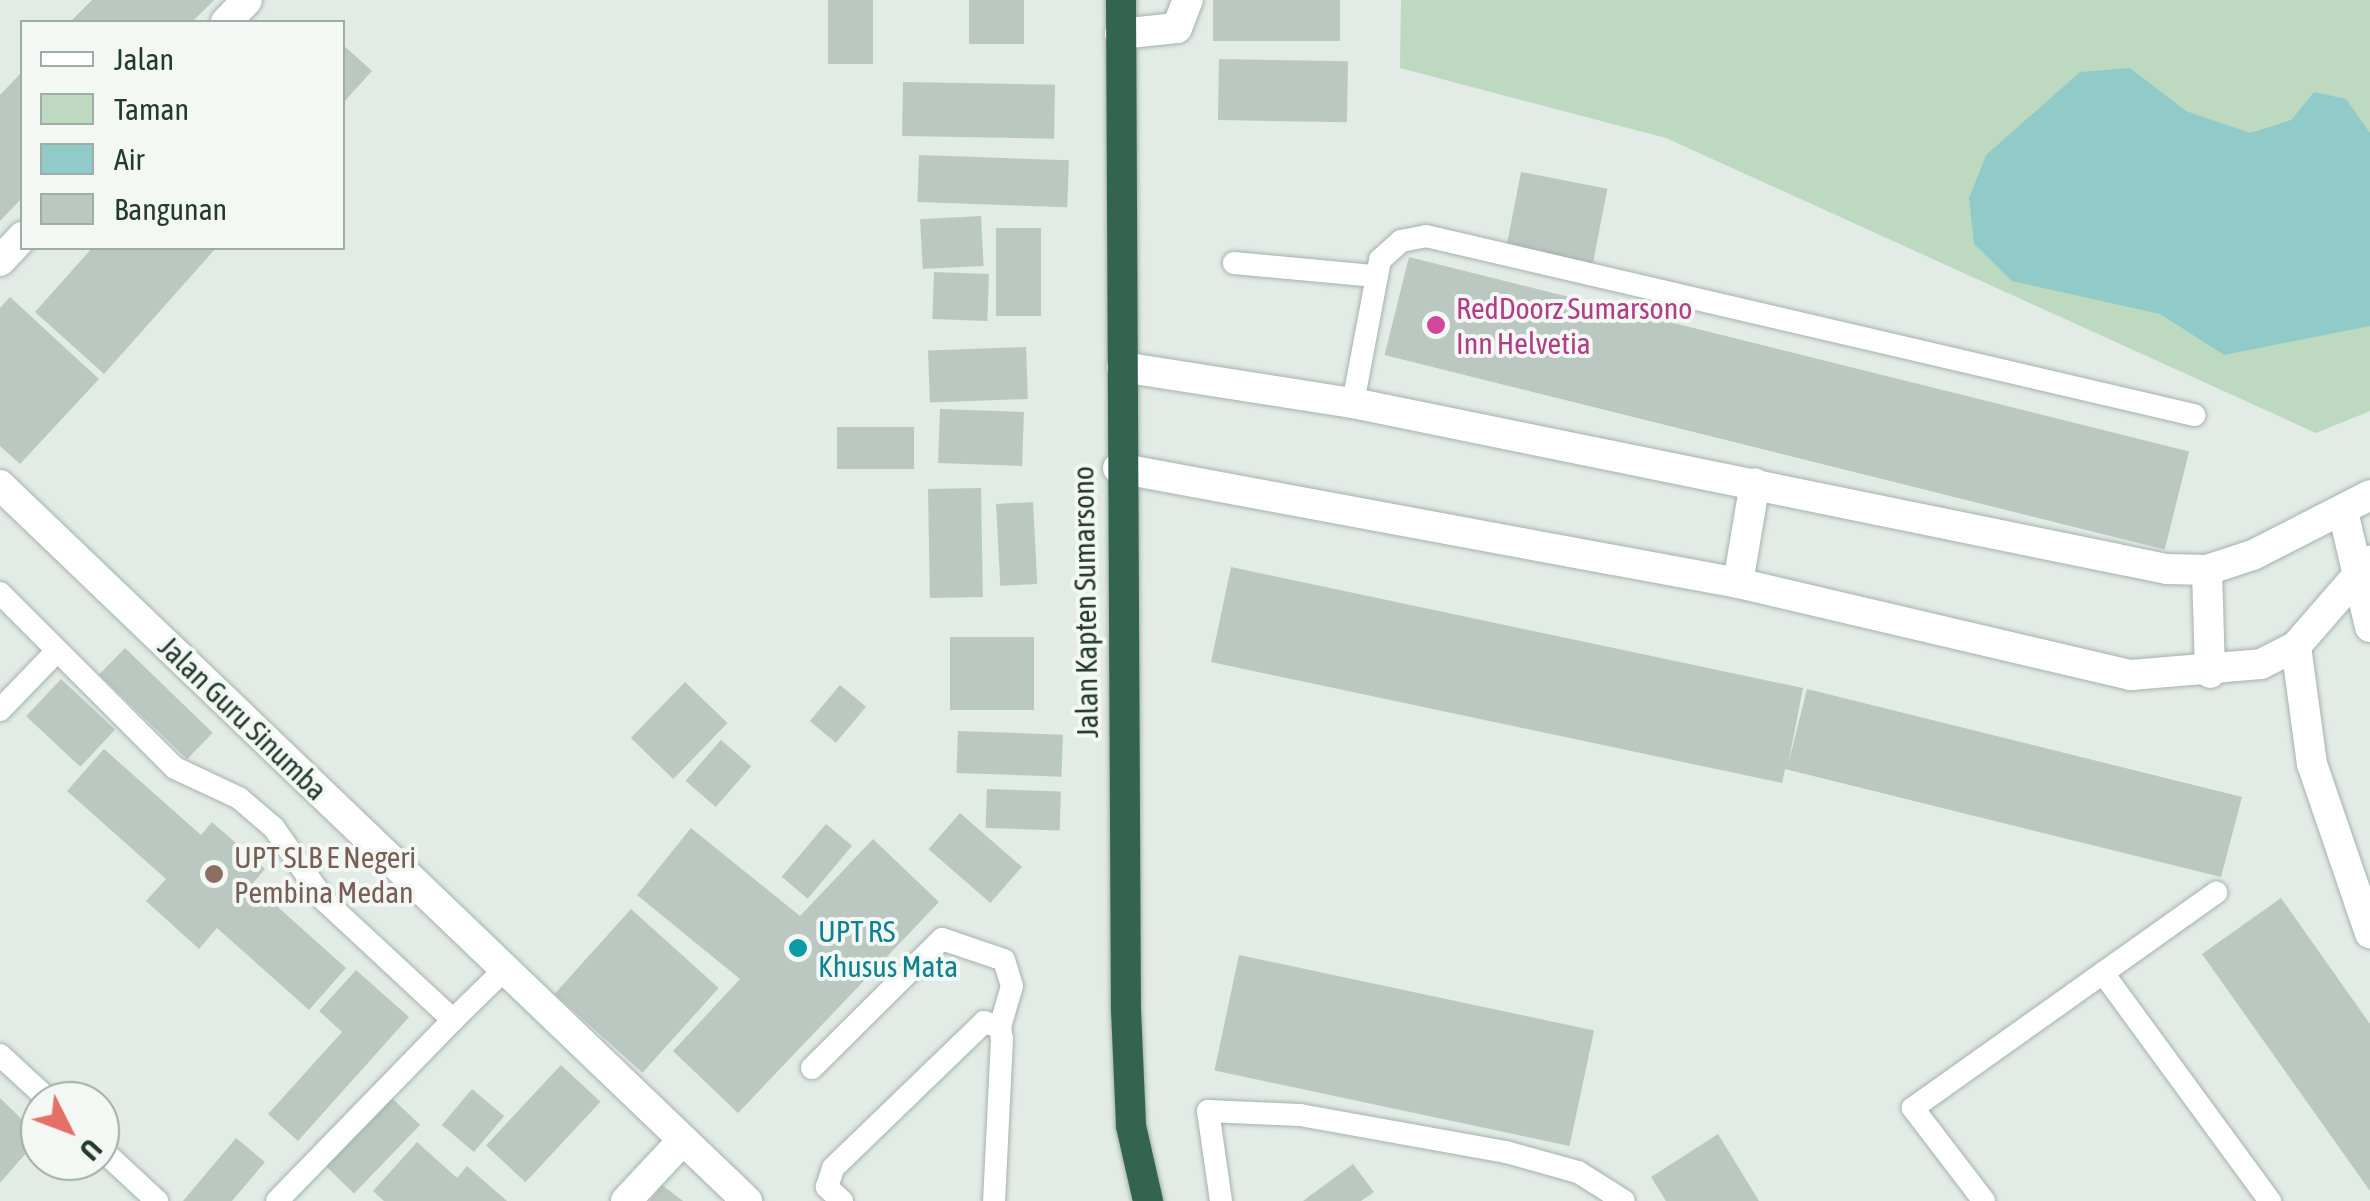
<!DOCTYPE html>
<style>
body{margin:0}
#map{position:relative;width:2370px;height:1201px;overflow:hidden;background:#e2ebe6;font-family:"Asap Condensed",sans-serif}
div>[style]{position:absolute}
.green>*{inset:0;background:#bddac0}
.water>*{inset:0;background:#90cbc9}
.building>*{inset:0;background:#bbc8c1;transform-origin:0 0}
.roads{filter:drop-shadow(0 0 2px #a5b2ac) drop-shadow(0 0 2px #a5b2ac)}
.lane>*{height:22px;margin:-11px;padding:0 11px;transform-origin:11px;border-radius:11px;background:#fff}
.street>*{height:30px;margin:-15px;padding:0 15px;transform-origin:15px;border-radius:15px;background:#fff}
.secondary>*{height:30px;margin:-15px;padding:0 15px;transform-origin:15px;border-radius:15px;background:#fff}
.highway>*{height:30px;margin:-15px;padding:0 15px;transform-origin:15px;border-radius:15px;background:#336451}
.dots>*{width:28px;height:28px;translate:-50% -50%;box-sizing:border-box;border:5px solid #f3f8f4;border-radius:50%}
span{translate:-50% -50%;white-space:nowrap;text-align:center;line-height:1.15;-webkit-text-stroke:8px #f3f8f4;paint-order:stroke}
.hotel-label{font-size:30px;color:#b23c85}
.left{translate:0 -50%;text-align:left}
.street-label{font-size:30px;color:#243a30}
.education-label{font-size:30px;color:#785e54}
.culture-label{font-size:30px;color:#0d838f}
.legend{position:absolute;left:20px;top:20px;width:325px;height:230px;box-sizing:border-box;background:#f3f8f4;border:2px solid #a0aca6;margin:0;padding:12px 18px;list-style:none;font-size:30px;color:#243a30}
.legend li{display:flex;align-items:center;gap:20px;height:50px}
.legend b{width:50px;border:2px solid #a0aca6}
.north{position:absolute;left:20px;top:1081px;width:100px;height:100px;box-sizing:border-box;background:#f3f8f4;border:2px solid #a0aca6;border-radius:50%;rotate:132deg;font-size:28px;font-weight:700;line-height:40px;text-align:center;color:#243a30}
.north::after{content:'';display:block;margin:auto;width:35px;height:45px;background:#e47067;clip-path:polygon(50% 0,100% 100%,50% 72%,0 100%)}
</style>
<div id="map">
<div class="green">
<i style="clip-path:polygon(1401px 0,2370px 0,2370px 411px,2316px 433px,1666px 138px,1400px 68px)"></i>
</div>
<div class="water">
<i style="clip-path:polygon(2130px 68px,2186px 111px,2250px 133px,2291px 120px,2314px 92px,2346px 99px,2370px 133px,2370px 326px,2224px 355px,2160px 314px,2012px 281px,1974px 244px,1969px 198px,1986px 155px,2080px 72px)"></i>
</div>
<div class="building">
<i style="clip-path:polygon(92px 0,214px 0,192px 22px,70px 22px)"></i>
<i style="left:828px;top:0;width:45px;height:64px"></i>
<i style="left:969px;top:0;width:55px;height:44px"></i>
<i style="left:1213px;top:0;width:127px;height:41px"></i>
<i style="clip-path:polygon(342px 44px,372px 71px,342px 104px)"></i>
<i style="left:1219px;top:59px;width:129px;height:61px;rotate:1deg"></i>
<i style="clip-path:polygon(22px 72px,22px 198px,0 221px,0 95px)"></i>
<i style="left:903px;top:82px;width:152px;height:54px;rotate:1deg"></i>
<i style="left:919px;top:155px;width:150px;height:47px;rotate:2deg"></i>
<i style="left:1521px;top:172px;width:88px;height:77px;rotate:11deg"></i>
<i style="left:981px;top:216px;width:50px;height:61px;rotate:87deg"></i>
<i style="left:996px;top:228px;width:45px;height:88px"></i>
<i style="clip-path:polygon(92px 248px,216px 248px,104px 374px,35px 312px)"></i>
<i style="left:1409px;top:257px;width:804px;height:101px;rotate:14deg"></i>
<i style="left:934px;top:272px;width:55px;height:47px;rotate:2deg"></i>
<i style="clip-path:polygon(10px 297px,99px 379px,20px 464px,0 446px,0 308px)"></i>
<i style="left:1026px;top:347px;width:52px;height:98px;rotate:88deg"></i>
<i style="left:940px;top:409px;width:84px;height:54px;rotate:2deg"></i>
<i style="left:837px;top:427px;width:77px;height:42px"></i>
<i style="left:981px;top:488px;width:109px;height:53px;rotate:89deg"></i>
<i style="left:1033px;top:502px;width:82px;height:37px;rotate:87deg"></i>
<i style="clip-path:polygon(1231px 567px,1803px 688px,1788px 765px,1807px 689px,2242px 797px,2221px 877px,1785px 769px,1782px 783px,1211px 662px)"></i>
<i style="left:1034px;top:637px;width:73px;height:84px;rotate:90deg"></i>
<i style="left:125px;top:648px;width:122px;height:37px;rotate:44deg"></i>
<i style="left:61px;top:679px;width:74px;height:51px;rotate:43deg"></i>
<i style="left:685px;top:682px;width:59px;height:78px;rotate:44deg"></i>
<i style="left:840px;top:685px;width:34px;height:47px;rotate:40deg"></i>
<i style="left:958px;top:731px;width:105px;height:42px;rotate:2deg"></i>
<i style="left:721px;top:740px;width:40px;height:54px;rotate:41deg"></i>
<i style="clip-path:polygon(104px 749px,201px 835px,212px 822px,265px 869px,252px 884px,346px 968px,309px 1010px,217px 928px,199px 949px,146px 901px,166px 879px,67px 791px)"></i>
<i style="left:987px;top:789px;width:74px;height:39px;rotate:2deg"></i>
<i style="left:960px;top:813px;width:82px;height:48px;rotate:41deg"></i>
<i style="left:826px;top:824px;width:34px;height:69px;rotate:40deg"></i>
<i style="clip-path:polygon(691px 828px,800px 916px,873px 839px,939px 902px,738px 1113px,673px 1051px,740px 979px,637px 895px)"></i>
<i style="clip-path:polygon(2281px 898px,2370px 1024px,2370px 1191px,2202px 954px)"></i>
<i style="left:631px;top:909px;width:118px;height:114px;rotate:42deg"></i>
<i style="left:1239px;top:955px;width:363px;height:118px;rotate:12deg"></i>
<i style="clip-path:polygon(356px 970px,409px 1017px,298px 1141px,268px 1114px,342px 1032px,319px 1011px)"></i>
<i style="left:561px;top:1065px;width:54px;height:110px;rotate:43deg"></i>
<i style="left:472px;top:1089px;width:42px;height:47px;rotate:40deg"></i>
<i style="clip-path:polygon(0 1098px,40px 1137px,0 1183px)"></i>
<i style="left:392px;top:1098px;width:39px;height:95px;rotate:44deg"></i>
<i style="clip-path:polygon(1718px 1134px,1759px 1201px,1666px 1201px,1651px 1177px)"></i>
<i style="clip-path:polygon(236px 1138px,265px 1162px,232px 1201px,183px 1201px)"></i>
<i style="clip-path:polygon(417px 1142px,457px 1178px,467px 1166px,507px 1201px,384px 1201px,373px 1191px)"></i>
<i style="clip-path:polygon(1353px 1164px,1374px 1192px,1361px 1201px,1303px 1201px)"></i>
<i style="clip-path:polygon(662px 1185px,683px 1201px,650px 1201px)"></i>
</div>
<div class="roads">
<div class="lane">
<i style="left:1234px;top:263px;width:142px;rotate:5.3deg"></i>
<i style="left:1353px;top:403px;width:146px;rotate:-79.3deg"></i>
<i style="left:1380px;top:260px;width:28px;rotate:-42deg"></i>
<i style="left:1401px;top:241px;width:25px;rotate:-11deg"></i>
<i style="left:1426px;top:236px;width:789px;rotate:13.12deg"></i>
<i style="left:0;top:593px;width:247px;rotate:45deg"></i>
<i style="left:175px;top:768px;width:71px;rotate:25.1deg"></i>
<i style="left:239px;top:798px;width:46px;rotate:40.6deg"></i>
<i style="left:274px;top:828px;width:89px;rotate:55.1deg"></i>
<i style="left:325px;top:901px;width:175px;rotate:42.9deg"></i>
<i style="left:453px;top:1020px;width:252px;rotate:134.2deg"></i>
<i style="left:0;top:710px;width:82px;rotate:-46deg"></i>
<i style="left:2103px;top:973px;width:283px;rotate:53.8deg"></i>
<i style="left:453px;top:1020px;width:71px;rotate:-44.4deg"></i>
<i style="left:0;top:1055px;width:68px;rotate:42.6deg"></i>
<i style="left:812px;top:1068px;width:183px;rotate:-44.8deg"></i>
<i style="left:942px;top:939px;width:65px;rotate:18.7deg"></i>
<i style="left:1004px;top:960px;width:27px;rotate:73deg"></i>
<i style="left:1012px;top:986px;width:43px;rotate:106.3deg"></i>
<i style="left:100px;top:1148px;width:78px;rotate:42.9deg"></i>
<i style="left:842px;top:1201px;width:21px;rotate:-137deg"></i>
<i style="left:827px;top:1187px;width:20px;rotate:-72deg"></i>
<i style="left:833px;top:1168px;width:210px;rotate:-44deg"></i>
<i style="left:984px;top:1022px;width:17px;rotate:17deg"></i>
<i style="left:1000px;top:1027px;width:12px;rotate:81deg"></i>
<i style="left:1002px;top:1039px;width:162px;rotate:92.8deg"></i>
<i style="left:1221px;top:1201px;width:91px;rotate:-98.2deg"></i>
<i style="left:1208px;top:1111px;width:92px;rotate:2.5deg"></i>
<i style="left:1300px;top:1115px;width:209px;rotate:10.2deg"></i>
<i style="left:1506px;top:1152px;width:75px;rotate:15.5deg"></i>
<i style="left:1578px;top:1172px;width:54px;rotate:32.2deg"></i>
<i style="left:1984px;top:1201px;width:117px;rotate:-127.4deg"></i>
<i style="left:1913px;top:1108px;width:372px;rotate:-35.4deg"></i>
</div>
<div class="street">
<i style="left:226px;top:22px;width:30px;rotate:-46deg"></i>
<i style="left:1120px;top:34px;width:57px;rotate:-6deg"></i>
<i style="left:1177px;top:28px;width:30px;rotate:-69deg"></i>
<i style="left:0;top:261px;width:33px;rotate:-47deg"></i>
<i style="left:1122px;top:367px;width:234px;rotate:8.9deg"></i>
<i style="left:1353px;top:403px;width:831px;rotate:11.53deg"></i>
<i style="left:2167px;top:569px;width:40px;rotate:1.4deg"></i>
<i style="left:2207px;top:570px;width:48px;rotate:-18.1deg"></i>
<i style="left:2253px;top:555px;width:131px;rotate:-27.1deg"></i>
<i style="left:1118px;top:468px;width:631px;rotate:10.51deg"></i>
<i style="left:1738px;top:583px;width:404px;rotate:13.2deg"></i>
<i style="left:2131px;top:675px;width:130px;rotate:-4.8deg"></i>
<i style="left:2261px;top:664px;width:39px;rotate:-27deg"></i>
<i style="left:2296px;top:646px;width:113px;rotate:-49deg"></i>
<i style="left:2343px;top:511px;width:119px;rotate:76.9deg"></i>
<i style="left:2207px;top:570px;width:103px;rotate:88.3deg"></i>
<i style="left:1738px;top:583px;width:101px;rotate:-80.4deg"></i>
<i style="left:2296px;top:646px;width:119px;rotate:82.3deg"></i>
<i style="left:2312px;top:764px;width:179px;rotate:71.1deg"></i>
<i style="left:626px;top:1201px;width:82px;rotate:-47deg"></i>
</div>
<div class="secondary">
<i style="left:0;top:485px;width:1035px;rotate:43.79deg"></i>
</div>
<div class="highway">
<i style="left:1121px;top:0;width:1010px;rotate:89.72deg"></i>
<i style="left:1126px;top:1010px;width:116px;rotate:87.5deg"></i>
<i style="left:1131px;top:1126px;width:77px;rotate:77.2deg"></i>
</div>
</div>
<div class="dots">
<i style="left:1436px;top:325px;background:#d1479c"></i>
<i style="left:214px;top:874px;background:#8d6e63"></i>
<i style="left:798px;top:948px;background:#0f9aa8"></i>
</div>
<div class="hotel-label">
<span class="left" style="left:1456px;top:325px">RedDoorz Sumarsono<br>Inn Helvetia</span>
</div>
<div class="street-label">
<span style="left:1085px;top:602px;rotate:-91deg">Jalan Kapten Sumarsono</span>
<span style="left:243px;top:718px;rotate:44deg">Jalan Guru Sinumba</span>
</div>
<div class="education-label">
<span class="left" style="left:234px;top:874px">UPT SLB E Negeri<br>Pembina Medan</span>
</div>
<div class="culture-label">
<span class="left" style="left:818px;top:948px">UPT RS<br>Khusus Mata</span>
</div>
<ul class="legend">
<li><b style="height:12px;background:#fff"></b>Jalan</li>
<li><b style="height:28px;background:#bddac0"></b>Taman</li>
<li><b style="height:28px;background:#90cbc9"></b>Air</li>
<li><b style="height:28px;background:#bbc8c1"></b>Bangunan</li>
</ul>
<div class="north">U</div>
</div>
